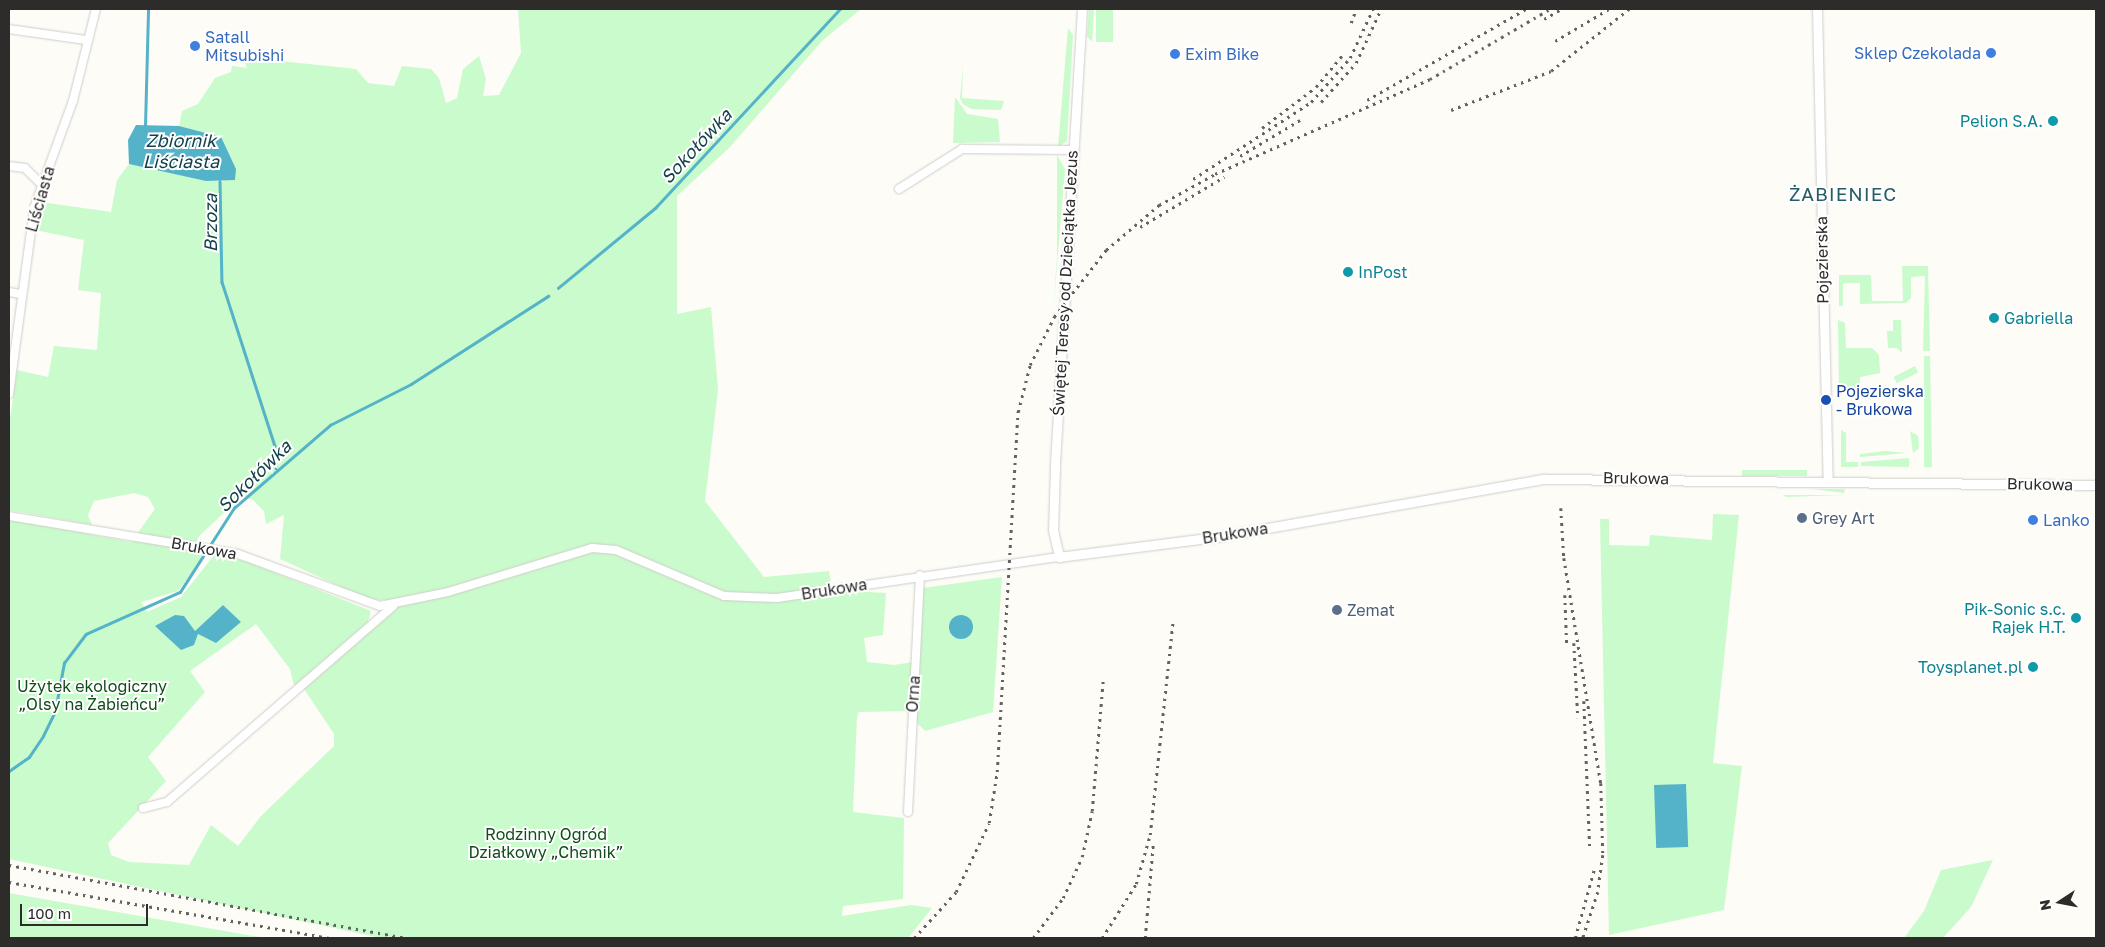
<!DOCTYPE html>
<meta charset="utf-8">
<style>
body{margin:0}
#map{position:relative;width:2105px;height:947px;overflow:hidden;background:#fdfcf7;font-family:"Golos Text",sans-serif}
div>[style]{position:absolute}
.green>*{inset:0;background:#cafbcc;transform-origin:0 0}
.water>*{inset:0;background:#54b3c8;transform-origin:0 0}
.round{border-radius:50%}
.stream>*{height:2.5px;margin:-1.25px;padding:0 1.25px;transform-origin:1.25px;border-radius:1.25px;background:#54b3c8}
.roads{filter:drop-shadow(0 0 1px #cfcdc9) drop-shadow(0 0 1px #cfcdc9)}
.minor>*{height:8px;margin:-4px;padding:0 4px;transform-origin:4px;border-radius:4px;background:#fff}
.tertiary>*{height:9px;margin:-4.5px;padding:0 4.5px;transform-origin:4.5px;border-radius:4.5px;background:#fff}
.rail>*{height:2.5px;margin-top:-1.25px;transform-origin:0;background:repeating-linear-gradient(90deg,#646361 0 2.5px,transparent 0 7.5px)}
.dots>*{width:14px;height:14px;translate:-50% -50%;box-sizing:border-box;border:2px solid #fff;border-radius:50%}
span{translate:-50% -50%;white-space:nowrap;text-align:center;line-height:1.15;-webkit-text-stroke:4px #fff;paint-order:stroke}
.shop-label{font-size:16px;color:#366cbe}
.left{translate:0 -50%;text-align:left}
.right{translate:-100% -50%;text-align:right}
.culture-label{font-size:16px;color:#0d838f}
.street-label{font-size:16px;color:#2d2c2b}
.transit-label{font-size:16px;color:#164399}
.service-label{font-size:16px;color:#4e5e75}
.park-label{font-size:16px;color:#114c1b}
.water-label{font-size:18px;color:#15404a;font-style:italic}
.quarter-label{font-size:19px;color:#255d66;letter-spacing:1px}
.frame{position:absolute;inset:0;border:10px solid #2d2c2b;pointer-events:none}
.north{position:absolute;left:2035px;top:877px;width:50px;height:50px;-webkit-text-stroke:4px #fff;paint-order:stroke;rotate:259deg;font-size:14px;font-weight:700;line-height:20px;text-align:center;color:#2d2c2b}
.north::after{content:'';display:block;margin:auto;width:18px;height:22px;background:#2d2c2b;clip-path:polygon(50% 0,100% 100%,50% 72%,0 100%)}
.scale{position:absolute;left:20px;top:904px;width:128px;height:22px;box-sizing:border-box;border:2px solid #2d2c2b;border-top:0;padding-left:6px;font-size:15px;line-height:18px;white-space:nowrap;color:#2d2c2b;-webkit-text-stroke:4px #fff;paint-order:stroke}
</style>
<div id="map">
<div class="green">
<i style="clip-path:polygon(evenodd,518px 9px,861px 9px,822px 41px,730px 147px,677px 196px,677px 314px,711px 307px,718px 390px,705px 501px,764px 577px,829px 571px,832px 590px,886px 593px,883px 635px,864px 638px,867px 662px,894px 665px,919px 661px,923px 588px,1002px 577px,993px 712px,925px 731px,905px 711px,859px 712px,857px 717px,853px 812px,904px 818px,903px 899px,843px 906px,842px 916px,911px 905px,932px 908px,908px 938px,381px 938px,9px 859px,9px 519px,131px 542px,155px 509px,148px 497px,134px 493px,94px 501px,88px 515px,92px 525px,9px 510px,9px 426px,17px 370px,48px 377px,54px 346px,97px 350px,101px 293px,78px 290px,84px 240px,35px 230px,41px 202px,111px 212px,117px 180px,129px 164px,222px 182px,236px 169px,221px 138px,179px 126px,182px 111px,198px 104px,215px 78px,231px 72px,232px 66px,247px 68px,243px 57px,356px 69px,368px 83px,394px 86px,402px 66px,431px 69px,439px 78px,446px 103px,457px 98px,463px 69px,479px 56px,486px 79px,483px 96px,499px 95px,521px 53px,518px 9px,241px 497px,253px 500px,264px 511px,266px 524px,284px 515px,280px 559px,370px 600px,392px 600px,393px 611px,304px 689px,334px 734px,334px 746px,261px 816px,238px 846px,211px 825px,189px 865px,129px 862px,111px 855px,108px 843px,166px 781px,148px 757px,205px 692px,190px 671px,256px 624px,290px 669px,294px 686px,368px 622px,371px 611px,249px 562px,215px 554px,181px 597px,147px 612px,141px 602px,178px 591px,201px 560px,202px 551px,194px 548px,199px 536px,241px 497px,518px 9px,223px 605px,241px 622px,216px 643px,198px 634px,194px 645px,184px 617px,195px 631px,223px 605px)"></i>
<i style="clip-path:polygon(1089px 9px,1094px 9px,1092px 42px,1087px 36px)"></i>
<i style="left:1096px;top:9px;width:17px;height:33px"></i>
<i style="clip-path:polygon(1068px 28px,1073px 35px,1067px 141px,1058px 147px)"></i>
<i style="clip-path:polygon(963px 65px,962px 98px,1004px 101px,1001px 110px,971px 109px,963px 104px,960px 98px)"></i>
<i style="clip-path:polygon(955px 97px,967px 114px,998px 119px,1000px 142px,953px 143px)"></i>
<i style="clip-path:polygon(1057px 155px,1065px 169px,1053px 314px,1057px 257px)"></i>
<i style="clip-path:polygon(1902px 266px,1928px 266px,1930px 351px,1923px 351px,1925px 276px,1911px 277px,1911px 298px,1906px 303px,1860px 304px,1860px 283px,1843px 283px,1843px 306px,1839px 306px,1839px 275px,1871px 275px,1872px 301px,1903px 301px)"></i>
<i style="clip-path:polygon(1838px 320px,1845px 323px,1846px 348px,1872px 348px,1879px 355px,1880px 373px,1860px 377px,1860px 394px,1839px 391px)"></i>
<i style="clip-path:polygon(1893px 320px,1901px 320px,1902px 353px,1897px 348px,1888px 348px,1887px 331px,1893px 331px)"></i>
<i style="clip-path:polygon(1924px 356px,1930px 356px,1932px 467px,1924px 467px)"></i>
<i style="left:1915px;top:366px;width:7px;height:24px;rotate:63deg"></i>
<i style="left:1892px;top:388px;width:26px;height:6px"></i>
<i style="clip-path:polygon(1841px 430px,1846px 433px,1846px 462px,1858px 462px,1858px 467px,1841px 467px)"></i>
<i style="clip-path:polygon(1910px 431px,1918px 436px,1919px 448px,1913px 453px)"></i>
<i style="clip-path:polygon(1886px 451px,1907px 453px,1860px 457px,1860px 454px)"></i>
<i style="clip-path:polygon(1909px 458px,1909px 467px,1861px 466px,1861px 462px)"></i>
<i style="left:1742px;top:470px;width:65px;height:6px"></i>
<i style="clip-path:polygon(1812px 489px,1845px 489px,1844px 493px)"></i>
<i style="clip-path:polygon(1783px 495px,1842px 495px,1786px 497px)"></i>
<i style="clip-path:polygon(1713px 514px,1739px 515px,1713px 763px,1742px 766px,1724px 910px,1609px 935px,1600px 519px,1609px 519px,1609px 545px,1649px 546px,1650px 535px,1712px 540px)"></i>
<i style="clip-path:polygon(1993px 860px,1971px 907px,1943px 938px,1904px 938px,1924px 911px,1941px 870px)"></i>
<i style="clip-path:polygon(9px 893px,265px 938px,9px 938px)"></i>
</div>
<div class="water">
<i style="clip-path:polygon(136px 125px,179px 126px,221px 137px,236px 169px,235px 180px,206px 181px,129px 164px,128px 140px)"></i>
<i style="clip-path:polygon(223px 605px,241px 622px,216px 643px,198px 634px,194px 645px,181px 650px,155px 626px,175px 615px,184px 616px,195px 631px)"></i>
<i class="round" style="left:949px;top:615px;width:24px;height:24px"></i>
<i style="left:1686px;top:784px;width:63px;height:32px;rotate:88deg"></i>
</div>
<div class="stream">
<i style="left:145px;top:126px;width:117px;rotate:-88.5deg"></i>
<i style="left:220px;top:181px;width:101px;rotate:88.9deg"></i>
<i style="left:222px;top:282px;width:172px;rotate:72.1deg"></i>
<i style="left:275px;top:446px;width:22px;rotate:87deg"></i>
<i style="left:558px;top:288px;width:126px;rotate:-39.5deg"></i>
<i style="left:655px;top:208px;width:272px;rotate:-47.1deg"></i>
<i style="left:9px;top:771px;width:24px;rotate:-35deg"></i>
<i style="left:29px;top:757px;width:25px;rotate:-56deg"></i>
<i style="left:43px;top:736px;width:28px;rotate:-64deg"></i>
<i style="left:55px;top:711px;width:49px;rotate:-79.4deg"></i>
<i style="left:64px;top:663px;width:36px;rotate:-53deg"></i>
<i style="left:86px;top:634px;width:103px;rotate:-24.1deg"></i>
<i style="left:180px;top:592px;width:100px;rotate:-57.3deg"></i>
<i style="left:234px;top:508px;width:127px;rotate:-40.8deg"></i>
<i style="left:330px;top:425px;width:91px;rotate:-26.8deg"></i>
<i style="left:411px;top:384px;width:163px;rotate:-32.7deg"></i>
</div>
<div class="roads">
<div class="minor">
<i style="left:9px;top:29px;width:77px;rotate:8.2deg"></i>
<i style="left:9px;top:166px;width:16px;rotate:7deg"></i>
<i style="left:25px;top:168px;width:23px;rotate:45deg"></i>
<i style="left:899px;top:189px;width:75px;rotate:-32.4deg"></i>
<i style="left:962px;top:149px;width:111px;rotate:0.5deg"></i>
<i style="left:9px;top:292px;width:11px;rotate:10deg"></i>
<i style="left:9px;top:394px;width:188px;rotate:-82.3deg"></i>
<i style="left:34px;top:208px;width:114px;rotate:-70deg"></i>
<i style="left:73px;top:101px;width:95px;rotate:-76deg"></i>
<i style="left:9px;top:516px;width:232px;rotate:9.4deg"></i>
<i style="left:238px;top:554px;width:151px;rotate:20.1deg"></i>
<i style="left:380px;top:606px;width:69px;rotate:-11.6deg"></i>
<i style="left:448px;top:592px;width:151px;rotate:-17deg"></i>
<i style="left:592px;top:548px;width:24px;rotate:5deg"></i>
<i style="left:616px;top:550px;width:117px;rotate:23.1deg"></i>
<i style="left:724px;top:596px;width:53px;rotate:2.2deg"></i>
<i style="left:777px;top:598px;width:285px;rotate:-8.3deg"></i>
<i style="left:143px;top:808px;width:25px;rotate:-14deg"></i>
<i style="left:167px;top:802px;width:299px;rotate:-40.9deg"></i>
<i style="left:908px;top:812px;width:237px;rotate:-87.1deg"></i>
</div>
<div class="tertiary">
<i style="left:1082px;top:9px;width:460px;rotate:93.4deg"></i>
<i style="left:1055px;top:468px;width:62px;rotate:91.8deg"></i>
<i style="left:1053px;top:530px;width:28px;rotate:77deg"></i>
<i style="left:1059px;top:557px;width:165px;rotate:-7.3deg"></i>
<i style="left:1223px;top:536px;width:326px;rotate:-10.1deg"></i>
<i style="left:1544px;top:479px;width:552px;rotate:0.62deg"></i>
<i style="left:1817px;top:9px;width:472px;rotate:88.7deg"></i>
</div>
</div>
<div class="rail">
<i style="left:1544px;top:19px;width:20px;rotate:-30deg"></i>
<i style="left:1351px;top:23px;width:15px;rotate:-70deg"></i>
<i style="left:1555px;top:41px;width:63px;rotate:-30.7deg"></i>
<i style="left:1367px;top:100px;width:183px;rotate:-29.8deg"></i>
<i style="left:1321px;top:102px;width:52px;rotate:-48.1deg"></i>
<i style="left:1356px;top:63px;width:60px;rotate:-65.2deg"></i>
<i style="left:1451px;top:110px;width:107px;rotate:-21.3deg"></i>
<i style="left:1551px;top:71px;width:100px;rotate:-38.5deg"></i>
<i style="left:1262px;top:128px;width:68px;rotate:-37.2deg"></i>
<i style="left:1316px;top:87px;width:45px;rotate:-50.4deg"></i>
<i style="left:1240px;top:156px;width:70px;rotate:-31deg"></i>
<i style="left:1193px;top:179px;width:141px;rotate:-33.1deg"></i>
<i style="left:1311px;top:102px;width:59px;rotate:-48.4deg"></i>
<i style="left:1350px;top:58px;width:54px;rotate:-64.9deg"></i>
<i style="left:1140px;top:227px;width:98px;rotate:-30.8deg"></i>
<i style="left:1561px;top:508px;width:50px;rotate:86.6deg"></i>
<i style="left:1564px;top:558px;width:228px;rotate:80.7deg"></i>
<i style="left:1601px;top:783px;width:72px;rotate:88.4deg"></i>
<i style="left:1603px;top:855px;width:37px;rotate:98deg"></i>
<i style="left:1598px;top:892px;width:48px;rotate:108.1deg"></i>
<i style="left:1565px;top:595px;width:51px;rotate:87.8deg"></i>
<i style="left:1574px;top:643px;width:75px;rotate:86.9deg"></i>
<i style="left:1584px;top:701px;width:147px;rotate:87.7deg"></i>
<i style="left:9px;top:865px;width:404px;rotate:10.4deg"></i>
<i style="left:9px;top:882px;width:327px;rotate:9.9deg"></i>
<i style="left:914px;top:938px;width:62px;rotate:-47.6deg"></i>
<i style="left:956px;top:892px;width:76px;rotate:-64.4deg"></i>
<i style="left:989px;top:823px;width:52px;rotate:-81.1deg"></i>
<i style="left:997px;top:772px;width:361px;rotate:-86.7deg"></i>
<i style="left:1018px;top:412px;width:49px;rotate:-75.7deg"></i>
<i style="left:1030px;top:365px;width:54px;rotate:-63.4deg"></i>
<i style="left:1054px;top:317px;width:85px;rotate:-52.2deg"></i>
<i style="left:1106px;top:250px;width:70px;rotate:-40.3deg"></i>
<i style="left:1159px;top:205px;width:64px;rotate:-29deg"></i>
<i style="left:1215px;top:174px;width:235px;rotate:-23.8deg"></i>
<i style="left:1430px;top:79px;width:139px;rotate:-30.3deg"></i>
<i style="left:1033px;top:938px;width:50px;rotate:-53.1deg"></i>
<i style="left:1063px;top:898px;width:45px;rotate:-65.1deg"></i>
<i style="left:1082px;top:857px;width:47px;rotate:-77.7deg"></i>
<i style="left:1092px;top:811px;width:132px;rotate:-85.2deg"></i>
<i style="left:1102px;top:938px;width:64px;rotate:-57.8deg"></i>
<i style="left:1136px;top:884px;width:51px;rotate:-74.1deg"></i>
<i style="left:1150px;top:835px;width:216px;rotate:-83.9deg"></i>
<i style="left:1145px;top:938px;width:93px;rotate:-85.1deg"></i>
<i style="left:1575px;top:938px;width:71px;rotate:-74.4deg"></i>
</div>
<div class="dots">
<i style="left:195px;top:46px;background:#3f7fe0"></i>
<i style="left:1991px;top:53px;background:#3f7fe0"></i>
<i style="left:1175px;top:54px;background:#3f7fe0"></i>
<i style="left:2053px;top:121px;background:#0f9aa8"></i>
<i style="left:1348px;top:272px;background:#0f9aa8"></i>
<i style="left:1994px;top:318px;background:#0f9aa8"></i>
<i style="left:1826px;top:400px;background:#1a4fb4"></i>
<i style="left:1802px;top:518px;background:#5c6f8a"></i>
<i style="left:2033px;top:520px;background:#3f7fe0"></i>
<i style="left:1337px;top:610px;background:#5c6f8a"></i>
<i style="left:2076px;top:618px;background:#0f9aa8"></i>
<i style="left:2033px;top:667px;background:#0f9aa8"></i>
</div>
<div class="shop-label">
<span class="left" style="left:205px;top:46px">Satall<br>Mitsubishi</span>
<span class="right" style="left:1981px;top:53px">Sklep Czekolada</span>
<span class="left" style="left:1185px;top:54px">Exim Bike</span>
<span class="left" style="left:2043px;top:520px">Lanko</span>
</div>
<div class="culture-label">
<span class="right" style="left:2043px;top:121px">Pelion S.A.</span>
<span class="left" style="left:1358px;top:272px">InPost</span>
<span class="left" style="left:2004px;top:318px">Gabriella</span>
<span class="right" style="left:2066px;top:618px">Pik-Sonic s.c.<br>Rajek H.T.</span>
<span class="right" style="left:2023px;top:667px">Toysplanet.pl</span>
</div>
<div class="street-label">
<span style="left:40px;top:199px;rotate:-74deg">Liściasta</span>
<span style="left:1822px;top:260px;rotate:-91deg">Pojezierska</span>
<span style="left:1065px;top:283px;rotate:-87deg">Świętej Teresy od Dzieciątka Jezus</span>
<span style="left:1636px;top:478px;rotate:1deg">Brukowa</span>
<span style="left:2040px;top:484px;rotate:1deg">Brukowa</span>
<span style="left:1235px;top:533px;rotate:-9deg">Brukowa</span>
<span style="left:204px;top:548px;rotate:10deg">Brukowa</span>
<span style="left:834px;top:589px;rotate:-9deg">Brukowa</span>
<span style="left:913px;top:694px;rotate:-86deg">Orna</span>
</div>
<div class="transit-label">
<span class="left" style="left:1836px;top:400px">Pojezierska<br>- Brukowa</span>
</div>
<div class="service-label">
<span class="left" style="left:1812px;top:518px">Grey Art</span>
<span class="left" style="left:1347px;top:610px">Zemat</span>
</div>
<div class="park-label">
<span style="left:92px;top:695px">Użytek ekologiczny<br>„Olsy na Żabieńcu”</span>
<span style="left:546px;top:843px">Rodzinny Ogród<br>Działkowy „Chemik”</span>
</div>
<div class="water-label">
<span style="left:181px;top:151px">Zbiornik<br>Liściasta</span>
<span style="left:696px;top:146px;rotate:-47deg">Sokołówka</span>
<span style="left:210px;top:223px;rotate:-90deg">Brzoza</span>
<span style="left:254px;top:476px;rotate:-44deg">Sokołówka</span>
</div>
<div class="quarter-label">
<span style="left:1843px;top:194px">ŻABIENIEC</span>
</div>
<div class="frame"></div>
<div class="north">N</div>
<div class="scale">100 m</div>
</div>
